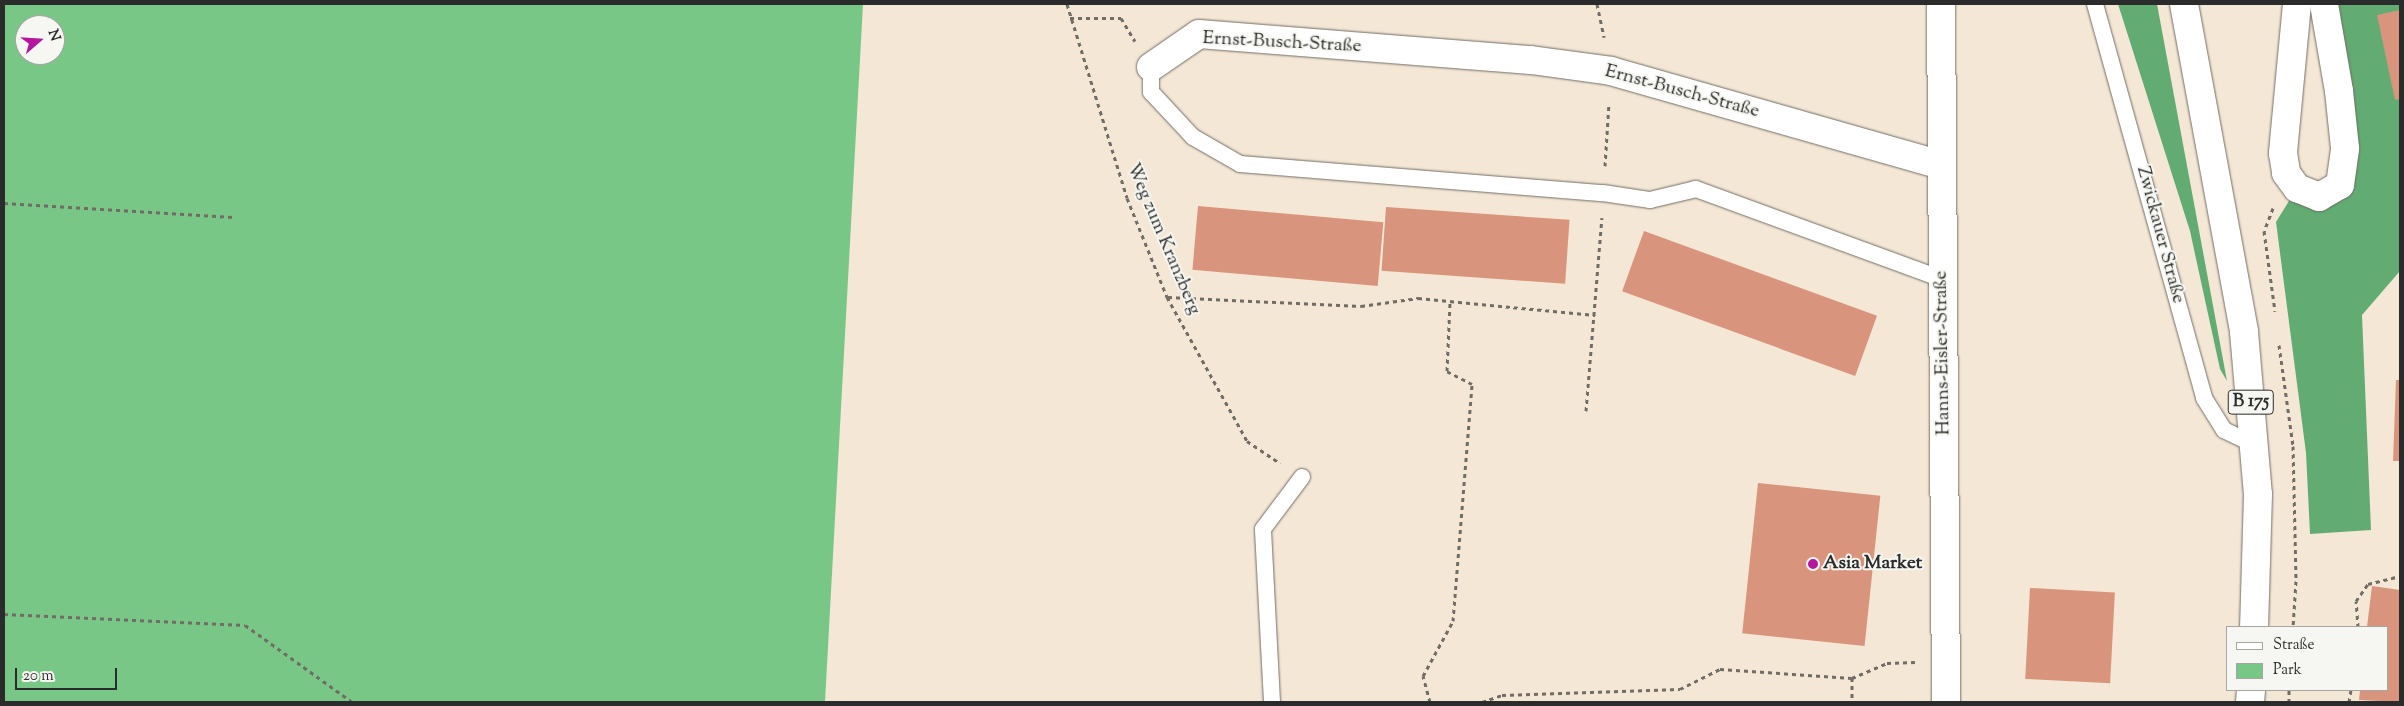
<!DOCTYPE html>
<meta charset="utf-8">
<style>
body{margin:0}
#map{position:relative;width:2404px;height:706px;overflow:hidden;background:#f4e7d5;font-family:"Sorts Mill Goudy",serif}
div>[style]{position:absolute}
.green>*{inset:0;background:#79c786}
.forest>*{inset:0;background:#62ac73}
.building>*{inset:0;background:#d9947d;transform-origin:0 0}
.path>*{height:3px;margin-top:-1.5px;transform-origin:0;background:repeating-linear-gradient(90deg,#716d66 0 4px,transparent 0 8px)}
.roads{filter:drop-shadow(0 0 1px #716d66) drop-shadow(0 0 1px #716d66)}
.lane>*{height:16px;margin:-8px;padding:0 8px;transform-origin:8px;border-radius:8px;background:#fff}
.street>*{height:28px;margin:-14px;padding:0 14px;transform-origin:14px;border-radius:14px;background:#fff}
.primary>*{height:28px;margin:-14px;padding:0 14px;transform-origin:14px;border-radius:14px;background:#fff}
.dots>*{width:14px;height:14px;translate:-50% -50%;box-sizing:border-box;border:2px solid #f6f6f2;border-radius:50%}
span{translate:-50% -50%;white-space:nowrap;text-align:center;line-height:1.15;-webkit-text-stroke:4px #f6f6f2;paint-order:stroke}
.shield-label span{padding:1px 4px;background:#f6f6f2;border:1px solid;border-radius:4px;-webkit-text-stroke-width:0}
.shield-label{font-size:18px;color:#2b2b2b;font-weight:700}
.street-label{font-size:19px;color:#2b2b2b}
.poi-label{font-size:19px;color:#2b2b2b;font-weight:700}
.left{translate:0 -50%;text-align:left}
.frame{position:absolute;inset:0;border:5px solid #2b2b2b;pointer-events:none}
.legend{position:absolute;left:2226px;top:626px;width:162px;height:65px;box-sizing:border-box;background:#f6f6f2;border:1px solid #a5a5a2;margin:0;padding:6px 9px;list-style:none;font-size:15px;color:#2b2b2b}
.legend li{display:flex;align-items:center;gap:10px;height:25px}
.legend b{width:25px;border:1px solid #a5a5a2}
.north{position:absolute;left:15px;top:15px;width:50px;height:50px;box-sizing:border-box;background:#f6f6f2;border:1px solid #a5a5a2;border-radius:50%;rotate:71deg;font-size:14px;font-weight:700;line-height:20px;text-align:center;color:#2b2b2b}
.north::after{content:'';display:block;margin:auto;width:18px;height:22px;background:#b5179e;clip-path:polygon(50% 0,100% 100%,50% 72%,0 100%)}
.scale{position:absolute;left:15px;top:668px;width:102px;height:22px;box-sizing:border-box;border:2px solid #2b2b2b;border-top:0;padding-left:6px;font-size:15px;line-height:18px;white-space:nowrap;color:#2b2b2b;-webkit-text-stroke:4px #f6f6f2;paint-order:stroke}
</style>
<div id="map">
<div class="green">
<i style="clip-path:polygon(evenodd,4px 4px,863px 4px,825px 702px,4px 702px,4px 4px,25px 25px,55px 25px,55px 55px,25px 55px,25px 25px)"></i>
</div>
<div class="forest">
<i style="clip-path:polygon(2118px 4px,2157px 4px,2227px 381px,2220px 369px,2190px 231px)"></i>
<i style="clip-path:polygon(2324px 4px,2400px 4px,2400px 271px,2362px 315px,2371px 530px,2310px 534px,2306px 453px,2276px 222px,2297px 188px,2340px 185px)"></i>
</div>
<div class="building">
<i style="clip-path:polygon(2400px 10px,2400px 99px,2395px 100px,2377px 15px)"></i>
<i style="left:1198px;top:206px;width:186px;height:64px;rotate:5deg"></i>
<i style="left:1386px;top:207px;width:184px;height:64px;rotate:4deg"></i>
<i style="left:1644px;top:231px;width:248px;height:64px;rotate:20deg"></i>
<i style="clip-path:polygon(2396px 380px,2400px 380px,2400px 461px,2393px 461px)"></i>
<i style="left:1758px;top:483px;width:123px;height:151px;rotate:6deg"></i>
<i style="clip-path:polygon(2372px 586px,2400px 590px,2400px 702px,2359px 700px,2360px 690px,2388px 690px,2388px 627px,2367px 627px)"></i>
<i style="left:2030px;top:588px;width:85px;height:91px;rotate:3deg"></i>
</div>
<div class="path">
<i style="left:1067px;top:4px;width:203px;rotate:72.8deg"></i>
<i style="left:1127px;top:198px;width:107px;rotate:68deg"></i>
<i style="left:1167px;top:297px;width:165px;rotate:60.9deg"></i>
<i style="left:1247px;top:441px;width:40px;rotate:34deg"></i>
<i style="left:1597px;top:4px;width:34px;rotate:78deg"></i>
<i style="left:1070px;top:18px;width:51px"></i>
<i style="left:1121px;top:18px;width:27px;rotate:59deg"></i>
<i style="left:1605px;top:166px;width:63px;rotate:-86.4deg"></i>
<i style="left:4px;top:203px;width:229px;rotate:3.5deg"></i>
<i style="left:2273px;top:208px;width:25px;rotate:111deg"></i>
<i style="left:2264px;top:231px;width:81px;rotate:82.2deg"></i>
<i style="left:1168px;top:297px;width:193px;rotate:2.7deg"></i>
<i style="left:1361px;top:306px;width:58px;rotate:-8deg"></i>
<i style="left:1418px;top:298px;width:178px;rotate:5.5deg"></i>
<i style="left:2279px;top:345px;width:102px;rotate:82.1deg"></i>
<i style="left:2293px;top:446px;width:135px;rotate:88.7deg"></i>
<i style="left:2296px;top:581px;width:46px;rotate:93.7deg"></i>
<i style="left:1586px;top:411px;width:194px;rotate:-85.3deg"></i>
<i style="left:4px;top:614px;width:241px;rotate:2.6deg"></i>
<i style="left:245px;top:625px;width:132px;rotate:35.7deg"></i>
<i style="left:2358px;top:627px;width:26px;rotate:-94deg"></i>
<i style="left:2356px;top:601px;width:21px;rotate:-55deg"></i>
<i style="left:2368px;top:584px;width:33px;rotate:-14deg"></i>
<i style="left:1852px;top:678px;width:38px;rotate:-23deg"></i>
<i style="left:1887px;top:663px;width:29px;rotate:-2deg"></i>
<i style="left:1430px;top:702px;width:27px;rotate:-105deg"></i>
<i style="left:1423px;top:676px;width:63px;rotate:-61.4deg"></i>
<i style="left:1453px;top:621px;width:238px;rotate:-85.4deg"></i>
<i style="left:1472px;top:384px;width:28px;rotate:-153deg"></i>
<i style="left:1447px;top:371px;width:70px;rotate:-87.5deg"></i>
<i style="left:1482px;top:702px;width:21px;rotate:-19deg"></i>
<i style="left:1502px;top:695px;width:178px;rotate:-1.9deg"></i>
<i style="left:1680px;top:689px;width:45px;rotate:-26.6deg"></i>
<i style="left:1720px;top:669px;width:132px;rotate:3.9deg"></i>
<i style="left:1852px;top:678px;width:24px;rotate:90deg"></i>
<i style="left:2289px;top:702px;width:12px;rotate:-90deg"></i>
<i style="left:2349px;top:702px;width:12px;rotate:-81deg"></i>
</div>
<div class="roads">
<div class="lane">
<i style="left:2095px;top:4px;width:409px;rotate:74.5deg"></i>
<i style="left:2204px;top:398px;width:38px;rotate:58deg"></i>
<i style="left:2224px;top:430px;width:34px;rotate:26deg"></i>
<i style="left:1151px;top:67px;width:25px;rotate:90deg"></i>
<i style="left:1151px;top:92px;width:62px;rotate:47deg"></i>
<i style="left:1193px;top:137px;width:54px;rotate:29.9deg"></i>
<i style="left:1240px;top:164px;width:364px;rotate:4.6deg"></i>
<i style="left:1603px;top:193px;width:48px;rotate:8.5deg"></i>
<i style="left:1650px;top:200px;width:47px;rotate:-13.4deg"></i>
<i style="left:1696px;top:189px;width:262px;rotate:20.1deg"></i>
<i style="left:1272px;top:702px;width:173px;rotate:-93deg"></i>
<i style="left:1263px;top:529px;width:65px;rotate:-53.1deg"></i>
</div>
<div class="street">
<i style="left:1941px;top:4px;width:698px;rotate:89.59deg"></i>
<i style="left:2297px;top:4px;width:150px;rotate:95.4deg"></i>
<i style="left:2283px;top:153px;width:20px;rotate:81deg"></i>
<i style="left:2286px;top:173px;width:19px;rotate:54deg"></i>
<i style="left:2297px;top:188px;width:24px;rotate:22deg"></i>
<i style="left:2319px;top:197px;width:24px;rotate:-30deg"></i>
<i style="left:2340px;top:185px;width:37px;rotate:-82deg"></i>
<i style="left:2345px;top:148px;width:57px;rotate:-96deg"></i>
<i style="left:2339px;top:91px;width:88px;rotate:-99.8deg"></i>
<i style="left:1151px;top:67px;width:58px;rotate:-34.5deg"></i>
<i style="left:1199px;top:34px;width:333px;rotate:4.5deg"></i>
<i style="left:1531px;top:60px;width:81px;rotate:7.8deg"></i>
<i style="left:1611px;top:71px;width:342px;rotate:15.9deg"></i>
</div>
<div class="primary">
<i style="left:2184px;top:4px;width:333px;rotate:79.6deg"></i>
<i style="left:2244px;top:332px;width:163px;rotate:85.1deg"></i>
<i style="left:2258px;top:494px;width:133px;rotate:91.7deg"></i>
<i style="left:2250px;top:702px;width:12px;rotate:-85deg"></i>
</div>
</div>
<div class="dots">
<i style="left:1813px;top:564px;background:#b5179e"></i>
</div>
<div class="shield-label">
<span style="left:2251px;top:402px">B 175</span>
</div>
<div class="street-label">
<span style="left:1282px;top:43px;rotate:3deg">Ernst-Busch-Straße</span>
<span style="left:1682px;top:92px;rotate:15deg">Ernst-Busch-Straße</span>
<span style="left:2160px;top:235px;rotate:75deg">Zwickauer Straße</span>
<span style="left:1163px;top:239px;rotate:67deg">Weg zum Kranzberg</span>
<span style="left:1943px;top:353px;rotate:-91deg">Hanns-Eisler-Straße</span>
</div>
<div class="poi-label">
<span class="left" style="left:1823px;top:564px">Asia Market</span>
</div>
<div class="frame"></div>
<ul class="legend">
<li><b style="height:6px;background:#fff"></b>Straße</li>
<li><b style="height:14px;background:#79c786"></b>Park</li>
</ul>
<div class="north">N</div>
<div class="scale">20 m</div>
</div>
